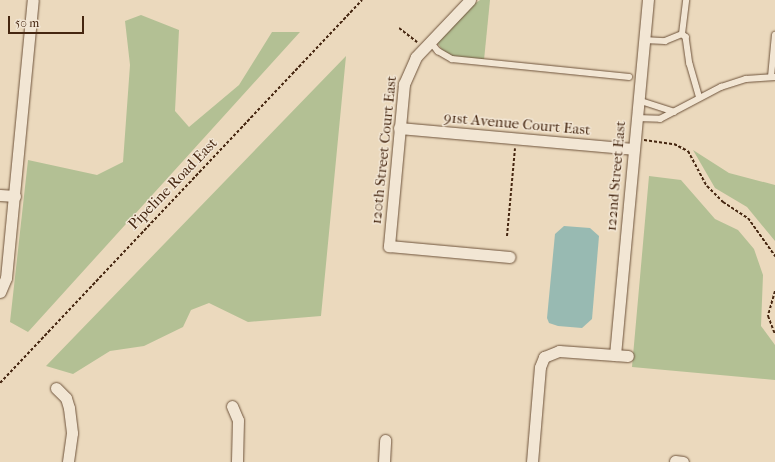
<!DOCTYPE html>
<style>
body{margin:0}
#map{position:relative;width:775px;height:462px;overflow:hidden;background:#ebd9bd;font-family:"IM FELL French Canon",serif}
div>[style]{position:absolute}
.green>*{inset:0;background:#b3c094}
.water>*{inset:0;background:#98bab2}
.path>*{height:2px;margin-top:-1px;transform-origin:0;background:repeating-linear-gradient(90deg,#452610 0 3px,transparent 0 5px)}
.roads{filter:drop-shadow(0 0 1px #6e533b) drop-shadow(0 0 1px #6e533b)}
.lane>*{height:5.5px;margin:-2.75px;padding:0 2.75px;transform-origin:2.75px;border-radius:2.75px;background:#f2e6d4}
.street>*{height:11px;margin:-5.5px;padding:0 5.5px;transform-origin:5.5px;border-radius:5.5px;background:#f2e6d4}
span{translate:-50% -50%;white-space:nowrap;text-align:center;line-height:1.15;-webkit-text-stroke:3px #f2e6d4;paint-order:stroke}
.street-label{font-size:15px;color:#452610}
.scale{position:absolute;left:8px;top:16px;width:76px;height:18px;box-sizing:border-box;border:2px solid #452610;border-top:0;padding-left:5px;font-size:12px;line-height:14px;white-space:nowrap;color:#452610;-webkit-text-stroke:3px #f2e6d4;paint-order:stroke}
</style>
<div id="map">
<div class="green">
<i style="clip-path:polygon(480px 0,490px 0,484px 60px,452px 56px,442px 50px,436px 40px,460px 14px)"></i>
<i style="clip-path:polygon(141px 15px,179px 30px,175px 111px,189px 127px,239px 85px,272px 32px,300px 32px,28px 332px,10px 322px,28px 160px,97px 175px,123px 162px,130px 65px,125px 21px)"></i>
<i style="clip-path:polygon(346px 56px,321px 316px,248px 322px,209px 303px,191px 310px,183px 327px,144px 346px,110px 351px,73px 374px,46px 366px)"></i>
<i style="clip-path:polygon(693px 150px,729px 173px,775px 185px,775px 241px,747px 207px,715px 188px)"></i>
<i style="clip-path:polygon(649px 176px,681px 180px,715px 219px,738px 230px,754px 249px,763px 275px,761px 326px,775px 345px,775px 380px,632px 367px)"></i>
</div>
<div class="water">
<i style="clip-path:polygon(564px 226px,590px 228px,599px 236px,592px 319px,582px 328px,558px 326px,549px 323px,547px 318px,555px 234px)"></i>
</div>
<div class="path">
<i style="left:399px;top:28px;width:23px;rotate:38deg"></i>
<i style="left:644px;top:140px;width:30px;rotate:8deg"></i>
<i style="left:674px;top:144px;width:16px;rotate:27deg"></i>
<i style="left:688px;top:151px;width:40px;rotate:62deg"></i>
<i style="left:707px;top:186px;width:23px;rotate:45deg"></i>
<i style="left:723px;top:202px;width:30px;rotate:33deg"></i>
<i style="left:748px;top:218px;width:47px;rotate:54.6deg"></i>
<i style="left:507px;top:236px;width:88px;rotate:-84.8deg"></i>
<i style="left:775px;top:291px;width:26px;rotate:106deg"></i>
<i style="left:768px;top:316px;width:19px;rotate:69deg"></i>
<i style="left:0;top:383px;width:527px;rotate:-46.61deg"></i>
</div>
<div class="roads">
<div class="lane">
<i style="left:682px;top:34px;width:5px;rotate:37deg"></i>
<i style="left:686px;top:37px;width:27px;rotate:82deg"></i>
<i style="left:690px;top:64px;width:35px;rotate:74deg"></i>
<i style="left:644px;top:40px;width:21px;rotate:3deg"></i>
<i style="left:665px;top:41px;width:18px;rotate:-22deg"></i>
<i style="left:682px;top:34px;width:34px;rotate:-83deg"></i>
<i style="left:430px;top:41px;width:13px;rotate:51deg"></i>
<i style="left:438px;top:51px;width:16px;rotate:30deg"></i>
<i style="left:452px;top:59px;width:178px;rotate:5.8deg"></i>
<i style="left:771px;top:77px;width:42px;rotate:-84.6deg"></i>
<i style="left:638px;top:100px;width:38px;rotate:18deg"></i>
<i style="left:636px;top:118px;width:24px;rotate:2deg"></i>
<i style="left:660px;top:119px;width:69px;rotate:-27.7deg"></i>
<i style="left:721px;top:87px;width:26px;rotate:-18deg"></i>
<i style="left:746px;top:79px;width:29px;rotate:-4deg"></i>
</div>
<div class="street">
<i style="left:470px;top:0;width:79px;rotate:133.5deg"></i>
<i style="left:416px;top:57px;width:30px;rotate:114deg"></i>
<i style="left:404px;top:84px;width:163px;rotate:95.3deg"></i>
<i style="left:389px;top:246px;width:121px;rotate:5.2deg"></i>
<i style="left:399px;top:128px;width:235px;rotate:5.1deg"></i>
<i style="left:0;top:195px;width:15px;rotate:4deg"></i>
<i style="left:0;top:292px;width:15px;rotate:-67deg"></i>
<i style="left:6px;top:278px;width:279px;rotate:-84.5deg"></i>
<i style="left:615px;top:355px;width:357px;rotate:-84.7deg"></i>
<i style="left:56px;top:388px;width:14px;rotate:45deg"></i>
<i style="left:66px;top:398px;width:10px;rotate:73deg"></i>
<i style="left:69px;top:408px;width:25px;rotate:83deg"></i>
<i style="left:72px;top:433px;width:29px;rotate:98deg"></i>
<i style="left:232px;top:406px;width:15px;rotate:67deg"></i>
<i style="left:238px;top:420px;width:42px;rotate:91.4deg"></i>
<i style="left:675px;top:461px;width:8px;rotate:7deg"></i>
<i style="left:384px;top:462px;width:22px;rotate:-87deg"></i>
<i style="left:532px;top:462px;width:95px;rotate:-85.2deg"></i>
<i style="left:540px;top:367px;width:11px;rotate:-68deg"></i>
<i style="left:544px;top:357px;width:16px;rotate:-22deg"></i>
<i style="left:559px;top:351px;width:69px;rotate:4.1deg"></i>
</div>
</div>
<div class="street-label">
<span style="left:517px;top:124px;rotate:5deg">91st Avenue Court East</span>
<span style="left:384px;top:150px;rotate:-84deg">120th Street Court East</span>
<span style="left:616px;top:176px;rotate:-85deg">122nd Street East</span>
<span style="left:173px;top:184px;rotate:-46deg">Pipeline Road East</span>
</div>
<div class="scale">50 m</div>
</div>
